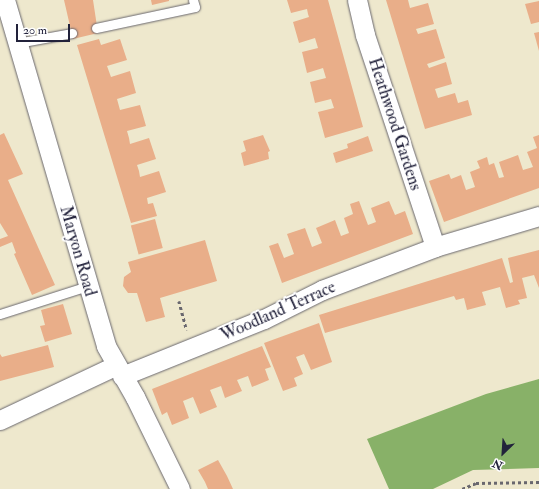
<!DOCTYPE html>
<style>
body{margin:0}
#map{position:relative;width:539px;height:489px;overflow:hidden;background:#eee8cd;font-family:"IM FELL Double Pica",serif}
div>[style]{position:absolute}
.forest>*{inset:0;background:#88b168}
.building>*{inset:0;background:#e9ae89;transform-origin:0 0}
.path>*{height:2.5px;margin-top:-1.25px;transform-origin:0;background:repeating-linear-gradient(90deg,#69676e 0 3px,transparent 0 6px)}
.roads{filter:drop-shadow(0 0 1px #69676e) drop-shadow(0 0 1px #69676e)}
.service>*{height:9px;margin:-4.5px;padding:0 4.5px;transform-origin:4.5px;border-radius:4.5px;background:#fff}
.minor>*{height:19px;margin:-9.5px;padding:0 9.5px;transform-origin:9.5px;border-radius:9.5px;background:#fff}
span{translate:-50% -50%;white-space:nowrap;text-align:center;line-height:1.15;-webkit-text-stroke:4px #fff;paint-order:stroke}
.street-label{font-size:17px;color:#22223b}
.north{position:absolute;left:483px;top:433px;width:40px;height:40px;-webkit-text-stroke:3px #fff;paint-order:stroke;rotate:205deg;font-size:11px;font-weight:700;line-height:16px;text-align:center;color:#22223b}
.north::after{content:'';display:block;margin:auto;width:14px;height:18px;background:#22223b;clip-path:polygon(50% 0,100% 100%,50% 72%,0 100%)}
.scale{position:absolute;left:16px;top:24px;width:54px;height:18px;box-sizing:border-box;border:2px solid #22223b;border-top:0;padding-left:5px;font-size:12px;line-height:14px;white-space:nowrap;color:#22223b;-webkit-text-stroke:3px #fff;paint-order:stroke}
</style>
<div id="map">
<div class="forest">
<i style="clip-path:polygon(539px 379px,539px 468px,473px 470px,433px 489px,389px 489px,367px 439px,486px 394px)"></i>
</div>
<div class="building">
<i style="clip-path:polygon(64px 0,93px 0,98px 33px,73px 39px)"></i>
<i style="clip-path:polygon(151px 0,169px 0,169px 1px,152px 5px)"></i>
<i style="clip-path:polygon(287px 0,328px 0,363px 127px,325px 138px,318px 112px,334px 108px,331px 99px,315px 103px,310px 82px,326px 78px,323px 68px,307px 73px,302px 52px,318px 48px,315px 38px,299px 43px,293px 22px,309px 17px,308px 14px,307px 9px,291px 13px)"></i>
<i style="clip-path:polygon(386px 0,408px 0,410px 8px,428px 3px,434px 24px,416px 29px,418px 34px,436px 29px,445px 58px,427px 64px,429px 68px,446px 62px,452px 84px,435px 89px,438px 98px,455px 93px,458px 103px,468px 100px,472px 115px,425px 129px)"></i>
<i style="clip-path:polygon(539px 1px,539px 22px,531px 24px,525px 4px)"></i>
<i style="clip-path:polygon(539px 32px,539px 51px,534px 33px)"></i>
<i style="clip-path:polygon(99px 39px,101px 45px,120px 39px,127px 60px,107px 66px,111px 77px,130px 71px,136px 93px,117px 99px,120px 110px,140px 105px,146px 126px,127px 131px,129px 138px,130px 144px,149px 138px,156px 159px,137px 165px,139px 171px,140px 177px,159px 171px,166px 192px,147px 198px,148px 204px,153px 203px,157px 216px,131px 223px,77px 45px)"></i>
<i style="clip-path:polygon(4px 133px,23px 174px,8px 180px,55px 285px,32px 295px,14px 254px,16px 253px,12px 242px,0 247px,0 239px,8px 236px,0 223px,0 135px)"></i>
<i style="clip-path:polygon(263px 135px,270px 151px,268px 152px,269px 159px,244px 166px,241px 153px,246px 151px,243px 141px)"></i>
<i style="clip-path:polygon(539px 135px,539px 188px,444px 222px,429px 181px,449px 174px,451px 179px,461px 175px,466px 190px,475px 187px,470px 172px,480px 168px,477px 161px,487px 157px,489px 165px,494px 163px,499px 178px,504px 177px,499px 162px,518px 155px,523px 170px,533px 167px,527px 152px,537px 148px,533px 137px)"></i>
<i style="clip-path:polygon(368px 136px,373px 151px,336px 163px,333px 153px,348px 148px,347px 144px)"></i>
<i style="clip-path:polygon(359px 201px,368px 225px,376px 222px,371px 208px,389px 201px,395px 215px,405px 211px,413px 234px,282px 283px,269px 246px,278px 243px,284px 258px,294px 254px,287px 234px,305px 228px,312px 247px,322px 243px,316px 228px,335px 220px,341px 236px,349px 233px,344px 218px,353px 214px,350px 204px)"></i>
<i style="left:155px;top:219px;width:30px;height:25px;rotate:75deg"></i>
<i style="clip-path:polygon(205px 240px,217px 281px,160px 298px,165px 317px,146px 322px,137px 293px,128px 293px,123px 286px,124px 277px,131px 272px,128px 262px)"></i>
<i style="clip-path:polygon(539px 250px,539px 288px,534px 275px,522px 278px,527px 298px,518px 300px,520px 304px,506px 308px,500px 287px,482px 292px,486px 305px,467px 310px,464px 298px,456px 300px,454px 296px,325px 333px,319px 315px,502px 258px,510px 283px,513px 282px,508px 258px)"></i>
<i style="clip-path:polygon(63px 304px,72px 334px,45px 342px,40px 326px,45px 325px,41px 310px)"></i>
<i style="clip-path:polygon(319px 323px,332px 362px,311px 370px,304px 354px,296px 357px,303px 374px,294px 378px,297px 386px,283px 391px,264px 343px)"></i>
<i style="clip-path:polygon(48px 345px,54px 367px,0 381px,0 354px,2px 357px)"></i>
<i style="clip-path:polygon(262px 346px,271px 367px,265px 369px,269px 380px,252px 387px,248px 376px,237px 380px,242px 391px,225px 398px,221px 386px,210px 390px,217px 407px,200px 414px,193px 397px,183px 401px,189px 418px,172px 425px,167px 412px,162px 415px,152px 389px)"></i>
<i style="clip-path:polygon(218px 460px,227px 476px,233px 489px,208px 489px,205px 482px,198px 470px)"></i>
</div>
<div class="path">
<i style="left:179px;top:301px;width:30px;rotate:75deg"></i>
<i style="left:462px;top:489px;width:15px;rotate:-23deg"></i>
<i style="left:476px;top:483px;width:63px;rotate:-0.9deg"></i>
</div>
<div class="roads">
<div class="service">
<i style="left:96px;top:28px;width:101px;rotate:-12deg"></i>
<i style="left:195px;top:7px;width:7px;rotate:-106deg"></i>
<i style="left:17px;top:43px;width:56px;rotate:-10.3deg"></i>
<i style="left:0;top:314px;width:92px;rotate:-17.7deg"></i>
</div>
<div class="minor">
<i style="left:5px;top:0;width:360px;rotate:73.7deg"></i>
<i style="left:106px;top:346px;width:59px;rotate:60.4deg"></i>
<i style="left:135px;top:397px;width:102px;rotate:63.9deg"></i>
<i style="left:357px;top:0;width:36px;rotate:77deg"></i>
<i style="left:365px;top:35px;width:223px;rotate:71.7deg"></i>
<i style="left:122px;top:376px;width:153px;rotate:-21.9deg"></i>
<i style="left:264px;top:319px;width:65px;rotate:-26.6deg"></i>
<i style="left:322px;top:290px;width:121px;rotate:-20.8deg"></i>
<i style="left:435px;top:247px;width:109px;rotate:-16.6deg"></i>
<i style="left:0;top:420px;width:127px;rotate:-25.2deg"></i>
</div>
</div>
<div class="street-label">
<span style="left:395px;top:124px;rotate:72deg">Heathwood Gardens</span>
<span style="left:78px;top:251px;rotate:74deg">Maryon Road</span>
<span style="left:278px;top:311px;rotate:-24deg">Woodland Terrace</span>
</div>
<div class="north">N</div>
<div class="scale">20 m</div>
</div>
